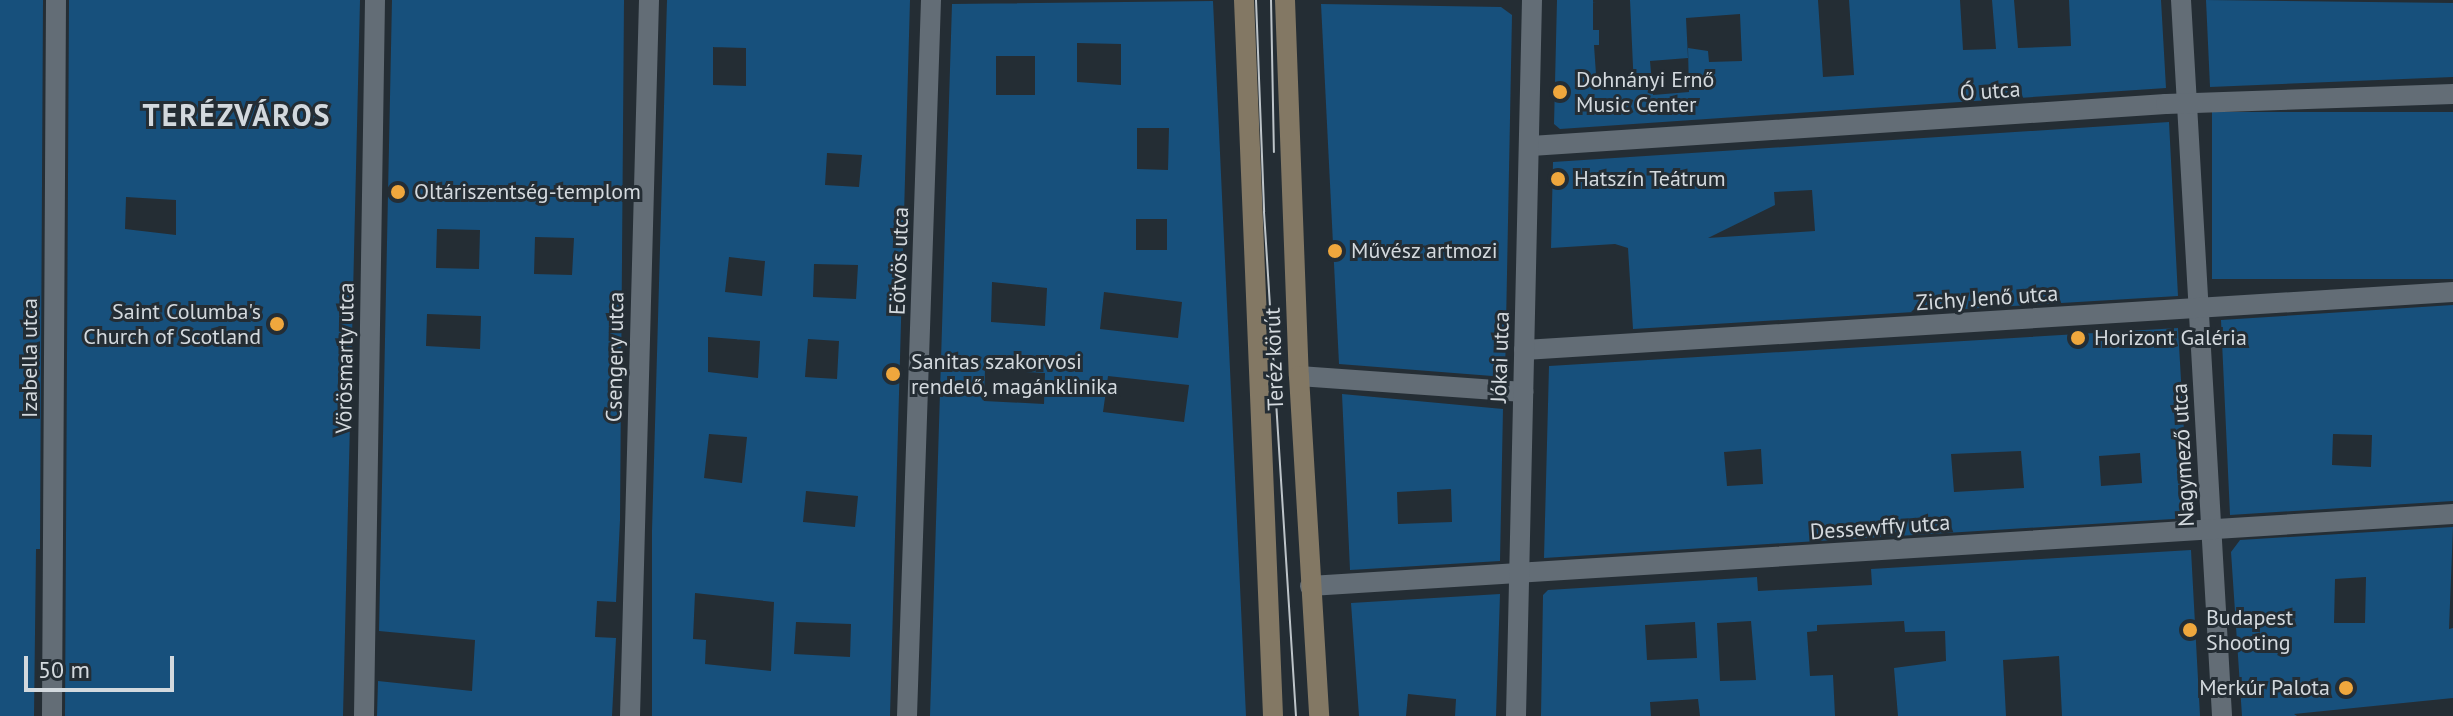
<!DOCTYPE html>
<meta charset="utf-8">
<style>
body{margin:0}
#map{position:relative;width:2453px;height:716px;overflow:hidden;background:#242d34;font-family:"PT Sans",sans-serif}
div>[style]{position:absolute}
.building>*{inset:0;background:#17507c;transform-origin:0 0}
.minor>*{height:20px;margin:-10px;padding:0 10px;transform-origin:10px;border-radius:10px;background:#636d76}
.tertiary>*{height:20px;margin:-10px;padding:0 10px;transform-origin:10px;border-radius:10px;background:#636d76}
.secondary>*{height:20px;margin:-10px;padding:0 10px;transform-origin:10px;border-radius:10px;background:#837864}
.tram>*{height:2px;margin:-1px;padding:0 1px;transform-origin:1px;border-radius:1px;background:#bdc4c9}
.dots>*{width:22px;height:22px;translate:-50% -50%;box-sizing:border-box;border:4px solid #242d34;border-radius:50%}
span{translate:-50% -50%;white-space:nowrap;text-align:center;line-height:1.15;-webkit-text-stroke:6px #242d34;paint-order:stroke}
.poi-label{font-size:22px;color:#d3d9de}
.left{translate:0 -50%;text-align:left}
.right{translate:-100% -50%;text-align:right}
.street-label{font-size:22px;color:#d3d9de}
.district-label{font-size:30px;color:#d3d9de;font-weight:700;letter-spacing:2px}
.scale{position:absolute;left:24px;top:656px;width:150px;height:36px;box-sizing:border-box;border:4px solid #d3d9de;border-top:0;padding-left:10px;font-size:24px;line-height:28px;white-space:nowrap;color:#d3d9de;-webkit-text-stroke:6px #242d34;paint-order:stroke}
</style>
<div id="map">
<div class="building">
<i style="clip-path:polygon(0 0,43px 0,40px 549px,36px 549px,34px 716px,0 716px)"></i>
<i style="clip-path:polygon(evenodd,69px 0,360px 0,343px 716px,65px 716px,69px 0,126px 197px,176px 200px,176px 235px,125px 229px,126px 197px)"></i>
<i style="clip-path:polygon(evenodd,392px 0,624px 0,620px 520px,616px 602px,597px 601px,595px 637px,616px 638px,612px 716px,377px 716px,378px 681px,472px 691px,475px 640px,379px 631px,392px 0,437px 229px,480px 230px,479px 269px,436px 268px,437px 229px,392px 0,535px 237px,574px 238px,572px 275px,534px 274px,535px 237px,392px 0,427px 314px,481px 316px,480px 349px,426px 346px,427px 314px)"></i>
<i style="clip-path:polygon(evenodd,667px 0,910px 0,890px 716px,652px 716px,652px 531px,667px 0,713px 47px,746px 48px,746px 86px,713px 85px,713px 47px,667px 0,827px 153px,862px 155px,859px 187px,825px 185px,827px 153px,667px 0,729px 257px,765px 261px,762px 296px,725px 292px,729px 257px,667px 0,814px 264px,858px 265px,856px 299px,813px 297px,814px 264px,667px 0,708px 337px,760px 341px,758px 378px,708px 372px,708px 337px,667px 0,808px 339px,839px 341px,837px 379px,805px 377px,808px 339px,667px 0,709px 434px,747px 437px,742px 483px,704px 478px,709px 434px,667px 0,806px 491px,858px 496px,855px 527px,803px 522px,806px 491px,667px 0,695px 593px,774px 602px,771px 671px,705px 664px,706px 640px,693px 639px,695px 593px,667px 0,796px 622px,851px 624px,850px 657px,794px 654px,796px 622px)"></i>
<i style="clip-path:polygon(evenodd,1557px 0,1593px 0,1593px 30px,1599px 30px,1599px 45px,1594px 45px,1597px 89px,1634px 89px,1630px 0,1818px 0,1823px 77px,1854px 75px,1849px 0,1960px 0,1963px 50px,1996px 49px,1992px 0,2014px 0,2018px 48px,2071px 46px,2069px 0,2161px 0,2166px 88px,1560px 129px,1554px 124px,1557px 0,1740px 14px,1742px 61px,1709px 62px,1708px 51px,1688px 48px,1689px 92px,1653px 95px,1650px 61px,1688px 58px,1686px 18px,1740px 14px)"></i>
<i style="clip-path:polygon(2206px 0,2453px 3px,2453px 77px,2210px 87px)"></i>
<i style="clip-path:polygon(evenodd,1213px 1px,1246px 716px,930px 716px,952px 4px,1213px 1px,1077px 43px,1121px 44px,1121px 85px,1077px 82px,1077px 43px,1213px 1px,996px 56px,1035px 56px,1035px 95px,996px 95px,996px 56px,1213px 1px,1137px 128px,1169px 128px,1168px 170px,1137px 169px,1137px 128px,1213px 1px,1136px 219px,1167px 219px,1167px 250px,1136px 250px,1136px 219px,1213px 1px,992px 282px,1047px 288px,1045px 326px,991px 322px,992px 282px,1213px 1px,1104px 292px,1182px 302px,1178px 338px,1100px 329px,1104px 292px,1213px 1px,985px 370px,1045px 373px,1044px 404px,984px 401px,985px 370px,1213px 1px,1108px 376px,1189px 385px,1184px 422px,1103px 412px,1108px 376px)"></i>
<i style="clip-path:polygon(1321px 4px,1501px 7px,1512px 15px,1505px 377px,1339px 364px)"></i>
<i style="left:2453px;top:112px;width:167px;height:241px;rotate:90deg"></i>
<i style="clip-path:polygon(evenodd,2169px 122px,2178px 296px,1633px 329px,1628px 248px,1615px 244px,1551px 248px,1553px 162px,2169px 122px,1812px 190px,1815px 231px,1708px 238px,1775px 205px,1774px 192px,1812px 190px)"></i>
<i style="clip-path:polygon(evenodd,2453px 305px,2453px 501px,2230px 515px,2221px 320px,2453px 305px,2333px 434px,2372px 435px,2371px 467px,2332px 465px,2333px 434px)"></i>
<i style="clip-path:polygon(evenodd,2178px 328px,2189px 518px,1544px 558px,1549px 366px,2178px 328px,1761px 449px,1763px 484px,1727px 486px,1724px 452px,1761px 449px,2178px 328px,2021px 451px,2024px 488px,1954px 492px,1951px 454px,2021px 451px,2178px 328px,2140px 453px,2142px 483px,2101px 486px,2099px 456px,2140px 453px)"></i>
<i style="clip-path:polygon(evenodd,1342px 394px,1503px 409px,1500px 561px,1350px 570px,1342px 394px,1451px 489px,1452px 522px,1398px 524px,1397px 492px,1451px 489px)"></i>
<i style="clip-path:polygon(evenodd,2453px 527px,2449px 629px,2453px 628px,2453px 698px,2294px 714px,2297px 716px,2242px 716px,2231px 552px,2240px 540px,2453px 527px,2366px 577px,2365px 623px,2334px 623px,2335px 579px,2366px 577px)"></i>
<i style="clip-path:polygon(evenodd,2191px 550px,2200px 716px,2062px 716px,2059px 656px,2003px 660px,2006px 716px,1898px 716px,1894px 668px,1946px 661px,1945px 631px,1905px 632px,1904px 621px,1817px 625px,1817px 631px,1807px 632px,1810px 676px,1833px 675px,1835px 716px,1700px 716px,1698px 699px,1650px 702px,1651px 716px,1541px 716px,1543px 595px,1548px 590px,1757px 577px,1758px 591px,1872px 585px,1871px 569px,2191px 550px,1751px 621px,1756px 680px,1720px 681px,1717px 623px,1751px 621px,2191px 550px,1695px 622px,1697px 658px,1647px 660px,1645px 625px,1695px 622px)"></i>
<i style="clip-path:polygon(1500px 594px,1496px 716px,1455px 716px,1456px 699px,1408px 694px,1406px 716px,1359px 716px,1351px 603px)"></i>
</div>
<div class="minor">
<i style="left:2181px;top:0;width:717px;rotate:86.72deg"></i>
<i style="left:1531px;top:146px;width:636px;rotate:-3.78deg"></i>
<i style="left:2166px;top:104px;width:287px;rotate:-2deg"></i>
<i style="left:1524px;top:350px;width:931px;rotate:-3.57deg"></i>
<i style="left:1299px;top:376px;width:225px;rotate:4.1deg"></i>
<i style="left:1310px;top:586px;width:1145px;rotate:-3.6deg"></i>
<i style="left:364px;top:716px;width:716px;rotate:-89.12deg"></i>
<i style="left:630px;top:716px;width:716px;rotate:-88.48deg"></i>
<i style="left:907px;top:716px;width:716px;rotate:-88.08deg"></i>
<i style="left:1516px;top:716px;width:716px;rotate:-88.72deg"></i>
</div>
<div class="tertiary">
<i style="left:52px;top:716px;width:716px;rotate:-89.68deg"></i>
</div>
<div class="secondary">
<i style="left:1244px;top:0;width:717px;rotate:87.68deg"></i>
<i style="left:1285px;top:0;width:376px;rotate:87.9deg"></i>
<i style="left:1299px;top:376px;width:341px;rotate:86.6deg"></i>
</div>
<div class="tram">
<i style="left:1256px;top:0;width:212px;rotate:87.8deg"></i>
<i style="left:1264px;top:212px;width:505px;rotate:86.37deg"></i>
<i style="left:1271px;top:0;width:152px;rotate:88.9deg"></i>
</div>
<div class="dots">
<i style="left:1560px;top:92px;background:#efa73d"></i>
<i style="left:1558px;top:179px;background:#efa73d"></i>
<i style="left:398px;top:192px;background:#efa73d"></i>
<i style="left:1335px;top:251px;background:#efa73d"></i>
<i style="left:277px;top:324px;background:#efa73d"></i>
<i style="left:2078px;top:338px;background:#efa73d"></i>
<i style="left:893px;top:374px;background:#efa73d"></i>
<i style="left:2190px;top:630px;background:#efa73d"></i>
<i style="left:2346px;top:688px;background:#efa73d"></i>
</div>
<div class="poi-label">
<span class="left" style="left:1576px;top:92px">Dohnányi Ernő<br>Music Center</span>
<span class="left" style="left:1574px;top:179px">Hatszín Teátrum</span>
<span class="left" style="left:414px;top:192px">Oltáriszentség-templom</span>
<span class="left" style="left:1351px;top:251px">Művész artmozi</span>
<span class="right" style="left:261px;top:324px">Saint Columba's<br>Church of Scotland</span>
<span class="left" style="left:2094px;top:338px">Horizont Galéria</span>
<span class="left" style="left:911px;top:374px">Sanitas szakorvosi<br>rendelő, magánklinika</span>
<span class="left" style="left:2206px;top:630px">Budapest<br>Shooting</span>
<span class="right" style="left:2330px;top:688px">Merkúr Palota</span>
</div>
<div class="street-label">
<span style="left:1990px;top:91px;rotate:-4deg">Ó utca</span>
<span style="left:899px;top:261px;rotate:-88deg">Eötvös utca</span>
<span style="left:1987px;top:298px;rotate:-4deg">Zichy Jenő utca</span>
<span style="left:615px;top:357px;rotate:-89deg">Csengery utca</span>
<span style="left:1500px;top:357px;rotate:-88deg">Jókai utca</span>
<span style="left:30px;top:358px;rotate:-90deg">Izabella utca</span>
<span style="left:345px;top:358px;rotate:-89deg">Vörösmarty utca</span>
<span style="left:1274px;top:359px;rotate:-92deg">Teréz körút</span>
<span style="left:2183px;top:455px;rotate:-93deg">Nagymező utca</span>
<span style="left:1880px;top:527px;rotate:-4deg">Dessewffy utca</span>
</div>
<div class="district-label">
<span style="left:237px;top:115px">TERÉZVÁROS</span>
</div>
<div class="scale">50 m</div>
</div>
